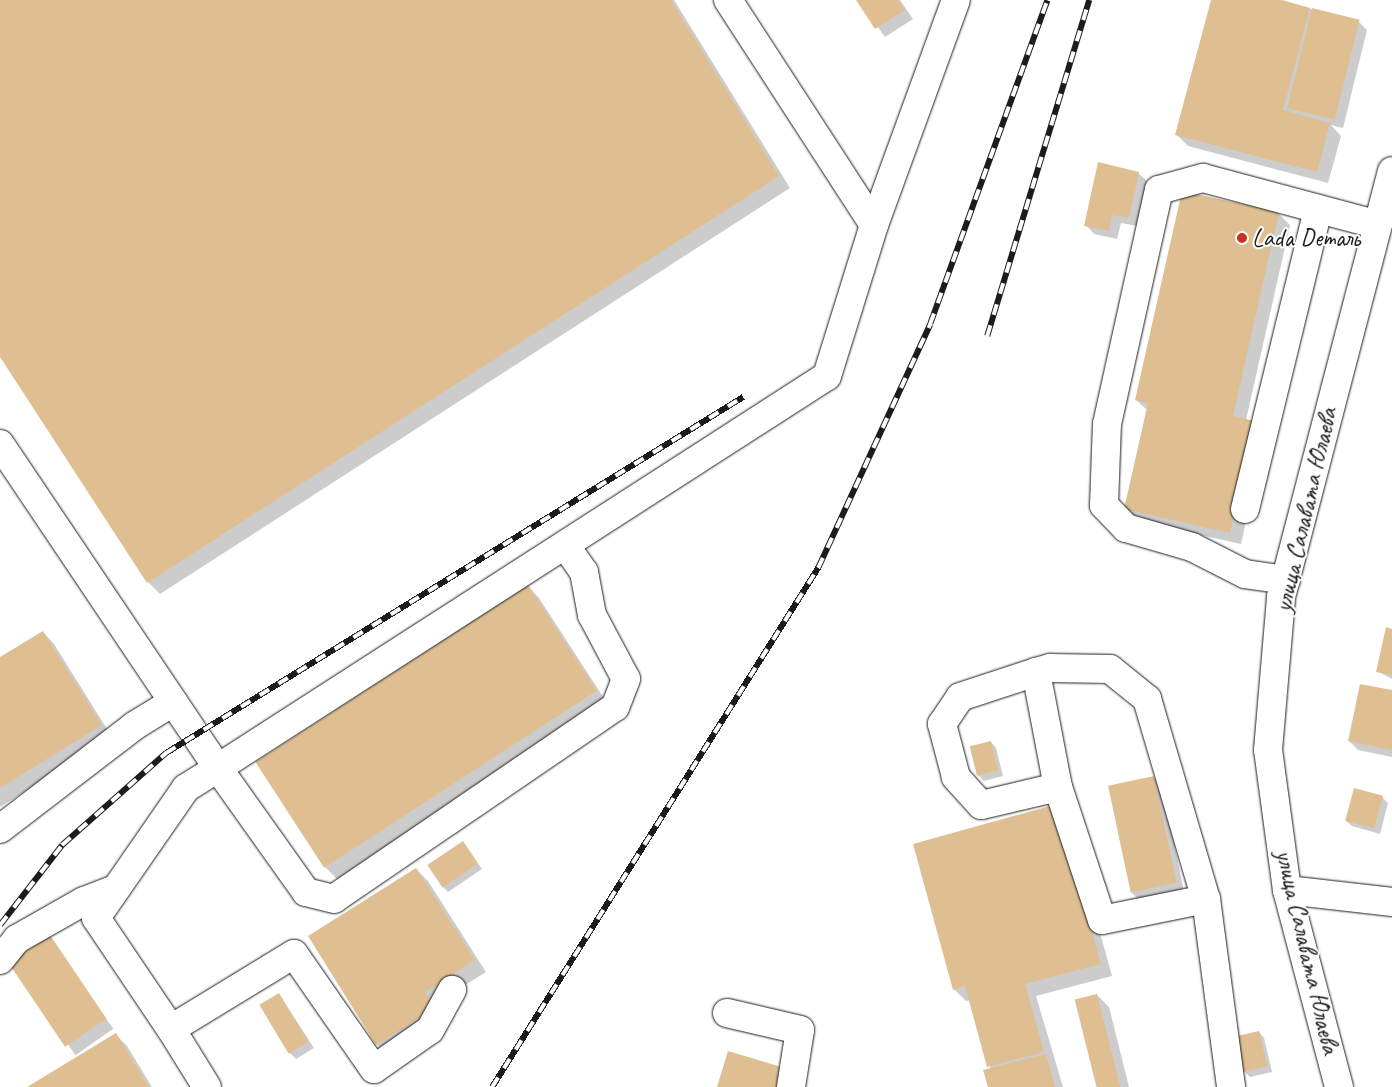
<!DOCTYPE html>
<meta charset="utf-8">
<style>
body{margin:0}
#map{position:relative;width:1392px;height:1087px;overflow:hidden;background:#fff;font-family:Caveat,sans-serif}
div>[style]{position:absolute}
.shadow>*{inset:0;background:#0003;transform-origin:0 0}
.building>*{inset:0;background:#dfbf92;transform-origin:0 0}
.roads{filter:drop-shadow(0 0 1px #1c1c1c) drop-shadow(0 0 1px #1c1c1c)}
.minor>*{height:28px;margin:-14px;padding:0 14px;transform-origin:14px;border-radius:14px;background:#fff}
.rail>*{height:5.5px;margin-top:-2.75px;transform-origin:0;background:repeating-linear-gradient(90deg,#fff 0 11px,#1c1c1c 0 22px);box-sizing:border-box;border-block:1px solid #1c1c1c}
.dots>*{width:14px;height:14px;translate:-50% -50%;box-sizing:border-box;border:2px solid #fff;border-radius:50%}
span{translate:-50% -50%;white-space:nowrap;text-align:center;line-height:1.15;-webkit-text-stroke:4px #fff;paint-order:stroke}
.poi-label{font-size:25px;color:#1c1c1c}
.left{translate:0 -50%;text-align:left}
.street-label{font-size:25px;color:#1c1c1c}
</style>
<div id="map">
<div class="shadow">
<i style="clip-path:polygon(0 0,674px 0,790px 188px,160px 594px,148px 582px,0 355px)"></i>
<i style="clip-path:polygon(858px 0,900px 0,913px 19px,885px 37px)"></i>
<i style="clip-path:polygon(1212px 0,1277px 0,1358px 21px,1367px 30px,1343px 128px,1331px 125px,1341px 136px,1328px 183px,1188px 146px,1176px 134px)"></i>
<i style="clip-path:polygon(1138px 173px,1147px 181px,1137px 226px,1121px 223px,1117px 239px,1094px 234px,1086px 225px)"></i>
<i style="clip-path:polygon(1278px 213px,1290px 225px,1246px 420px,1266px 434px,1241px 544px,1137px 521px,1125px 509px,1147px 410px,1136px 400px)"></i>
<i style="clip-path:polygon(528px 586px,539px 598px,607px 703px,337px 879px,325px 867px)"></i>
<i style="clip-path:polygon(1392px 630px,1392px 679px,1377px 671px)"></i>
<i style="clip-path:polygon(43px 632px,54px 644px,112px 737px,0 807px,0 659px)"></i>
<i style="clip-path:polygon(1392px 692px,1392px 757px,1358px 750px,1349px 741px)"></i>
<i style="clip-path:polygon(991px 742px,996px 748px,1003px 776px,984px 781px,978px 775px)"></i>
<i style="clip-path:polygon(1154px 778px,1163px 787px,1184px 892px,1140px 901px,1131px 892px)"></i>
<i style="clip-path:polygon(1382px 797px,1388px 803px,1380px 834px,1352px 826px,1346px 821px)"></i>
<i style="clip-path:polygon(1068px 817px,1112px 976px,1036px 996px,1063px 1087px,989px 1087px,991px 1070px,970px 1000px,966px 1001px,954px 989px)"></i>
<i style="clip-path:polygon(463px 843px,482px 869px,448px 892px,442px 886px)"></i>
<i style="clip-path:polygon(416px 869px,428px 881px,486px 972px,435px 1004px,389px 1056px,377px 1044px,309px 937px)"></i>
<i style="left:49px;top:937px;width:112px;height:46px;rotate:55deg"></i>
<i style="clip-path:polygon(279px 994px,314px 1048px,296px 1059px,290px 1053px)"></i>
<i style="clip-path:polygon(1097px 995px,1109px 1007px,1129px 1087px,1098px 1087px)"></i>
<i style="clip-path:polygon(1259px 1032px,1264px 1038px,1272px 1072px,1250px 1077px,1244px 1071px,1237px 1037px)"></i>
<i style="clip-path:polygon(116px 1035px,127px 1046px,152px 1087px,30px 1087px)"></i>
</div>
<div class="building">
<i style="clip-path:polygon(0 0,671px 0,779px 176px,147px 583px,0 357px)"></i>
<i style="clip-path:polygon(856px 0,898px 0,905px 10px,875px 29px)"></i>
<i style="clip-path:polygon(1211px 0,1282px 0,1310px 8px,1283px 110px,1330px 123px,1317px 172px,1175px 135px)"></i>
<i style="left:1312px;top:8px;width:49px;height:103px;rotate:14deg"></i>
<i style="clip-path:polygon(1098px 162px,1139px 172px,1129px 218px,1112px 215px,1109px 231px,1084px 226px)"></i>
<i style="clip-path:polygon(1182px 191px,1279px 212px,1233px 416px,1255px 421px,1230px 533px,1124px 509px,1148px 403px,1135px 400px)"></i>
<i style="left:528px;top:585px;width:126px;height:325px;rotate:57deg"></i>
<i style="clip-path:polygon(1386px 627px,1392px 629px,1392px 675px,1376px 672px)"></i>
<i style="clip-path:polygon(43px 631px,102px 725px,0 788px,0 657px)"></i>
<i style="clip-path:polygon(1360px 684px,1392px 690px,1392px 750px,1348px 741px)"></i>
<i style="left:991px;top:741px;width:30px;height:22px;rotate:76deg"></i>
<i style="left:1154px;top:776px;width:109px;height:47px;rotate:78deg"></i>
<i style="left:1354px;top:788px;width:30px;height:34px;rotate:15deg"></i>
<i style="clip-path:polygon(1057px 804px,1101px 964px,1025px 984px,1044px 1052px,987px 1067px,965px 986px,953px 990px,913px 844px)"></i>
<i style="left:463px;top:841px;width:27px;height:43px;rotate:56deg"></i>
<i style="clip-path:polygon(416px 868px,475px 960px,425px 992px,435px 1008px,376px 1045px,308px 936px)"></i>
<i style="left:50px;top:935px;width:101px;height:50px;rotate:56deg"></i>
<i style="left:279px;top:993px;width:57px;height:23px;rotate:59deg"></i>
<i style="left:1097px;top:994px;width:96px;height:23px;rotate:76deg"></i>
<i style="left:1259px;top:1031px;width:36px;height:25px;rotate:77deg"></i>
<i style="clip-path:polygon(116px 1033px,149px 1087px,27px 1087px)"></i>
<i style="clip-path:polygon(728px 1051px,795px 1071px,790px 1087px,717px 1087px)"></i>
<i style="clip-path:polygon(1046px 1054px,1055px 1087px,988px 1087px,983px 1070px)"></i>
</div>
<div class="roads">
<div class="minor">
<i style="left:728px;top:0;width:268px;rotate:57deg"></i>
<i style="left:874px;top:225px;width:239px;rotate:-70deg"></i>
<i style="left:0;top:444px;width:391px;rotate:56.1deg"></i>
<i style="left:218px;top:768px;width:38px;rotate:148deg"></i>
<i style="left:186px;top:788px;width:158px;rotate:124.7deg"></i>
<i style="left:96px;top:918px;width:134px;rotate:56deg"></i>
<i style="left:171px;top:1029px;width:144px;rotate:-31.4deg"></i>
<i style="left:294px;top:954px;width:140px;rotate:55.2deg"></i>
<i style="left:374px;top:1069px;width:68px;rotate:-34.9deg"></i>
<i style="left:430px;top:1030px;width:46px;rotate:-61.2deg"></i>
<i style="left:1245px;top:509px;width:309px;rotate:-76.3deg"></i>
<i style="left:565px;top:545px;width:33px;rotate:55deg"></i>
<i style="left:584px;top:572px;width:44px;rotate:79.5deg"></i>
<i style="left:592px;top:615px;width:72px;rotate:62deg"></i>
<i style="left:626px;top:679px;width:30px;rotate:111deg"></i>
<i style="left:615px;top:707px;width:340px;rotate:145.7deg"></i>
<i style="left:334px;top:899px;width:29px;rotate:-166deg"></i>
<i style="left:306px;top:892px;width:152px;rotate:-125.4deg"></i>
<i style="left:218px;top:768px;width:724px;rotate:-32.77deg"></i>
<i style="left:827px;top:376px;width:158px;rotate:-72.7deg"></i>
<i style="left:1286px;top:580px;width:41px;rotate:-171.7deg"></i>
<i style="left:1245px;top:574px;width:59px;rotate:-153deg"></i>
<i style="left:1192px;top:547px;width:69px;rotate:-163.9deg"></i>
<i style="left:1126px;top:528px;width:32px;rotate:-134deg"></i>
<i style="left:1104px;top:505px;width:81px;rotate:-87.9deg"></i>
<i style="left:1107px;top:424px;width:240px;rotate:-77.5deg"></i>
<i style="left:1159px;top:190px;width:46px;rotate:-15.3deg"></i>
<i style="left:1203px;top:178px;width:181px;rotate:15deg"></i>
<i style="left:1036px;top:672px;width:117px;rotate:79.2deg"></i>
<i style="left:1058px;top:787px;width:79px;rotate:166.8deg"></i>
<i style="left:981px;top:805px;width:38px;rotate:-132deg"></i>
<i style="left:956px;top:777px;width:55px;rotate:-104.8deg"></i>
<i style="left:942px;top:724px;width:32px;rotate:-56deg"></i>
<i style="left:960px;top:697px;width:80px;rotate:-18.2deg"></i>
<i style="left:1036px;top:672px;width:15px;rotate:-16deg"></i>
<i style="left:1050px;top:668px;width:60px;rotate:1deg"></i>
<i style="left:1110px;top:669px;width:48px;rotate:39deg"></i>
<i style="left:1147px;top:699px;width:209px;rotate:73.6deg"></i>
<i style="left:1206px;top:899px;width:190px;rotate:82.4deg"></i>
<i style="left:1058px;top:787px;width:140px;rotate:71.7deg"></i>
<i style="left:1102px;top:920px;width:106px;rotate:-11.4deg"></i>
<i style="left:0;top:829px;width:169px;rotate:-37.5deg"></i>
<i style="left:134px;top:726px;width:46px;rotate:-31.6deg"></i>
<i style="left:1287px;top:890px;width:106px;rotate:6.5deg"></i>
<i style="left:0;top:960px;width:27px;rotate:-51deg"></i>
<i style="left:17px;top:939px;width:77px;rotate:-29.6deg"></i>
<i style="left:84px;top:901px;width:34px;rotate:-21deg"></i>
<i style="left:727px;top:1013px;width:75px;rotate:13.1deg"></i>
<i style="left:800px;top:1030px;width:58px;rotate:99deg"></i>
<i style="left:171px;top:1029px;width:68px;rotate:58.2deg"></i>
<i style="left:1339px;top:1087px;width:204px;rotate:-104.8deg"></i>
<i style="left:1287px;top:890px;width:141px;rotate:-97.7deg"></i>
<i style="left:1268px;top:750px;width:154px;rotate:-85.1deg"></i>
<i style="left:1281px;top:597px;width:440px;rotate:-75.4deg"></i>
</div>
</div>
<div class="rail">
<i style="left:987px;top:336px;width:351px;rotate:-73.1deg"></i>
<i style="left:0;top:925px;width:101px;rotate:-52.2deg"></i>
<i style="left:62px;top:845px;width:139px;rotate:-41.5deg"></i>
<i style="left:166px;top:753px;width:678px;rotate:-31.67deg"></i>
<i style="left:492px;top:1087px;width:613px;rotate:-57.87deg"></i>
<i style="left:818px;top:568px;width:268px;rotate:-65.3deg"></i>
<i style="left:930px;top:324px;width:344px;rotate:-70.1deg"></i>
</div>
<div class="dots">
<i style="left:1242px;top:238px;background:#c8321e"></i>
</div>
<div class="poi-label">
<span class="left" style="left:1252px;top:238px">Lada Dеталь</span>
</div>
<div class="street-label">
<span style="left:1306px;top:510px;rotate:-77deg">улица Салавата Юлаева</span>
<span style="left:1307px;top:952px;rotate:77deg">улица Салавата Юлаева</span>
</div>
</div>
